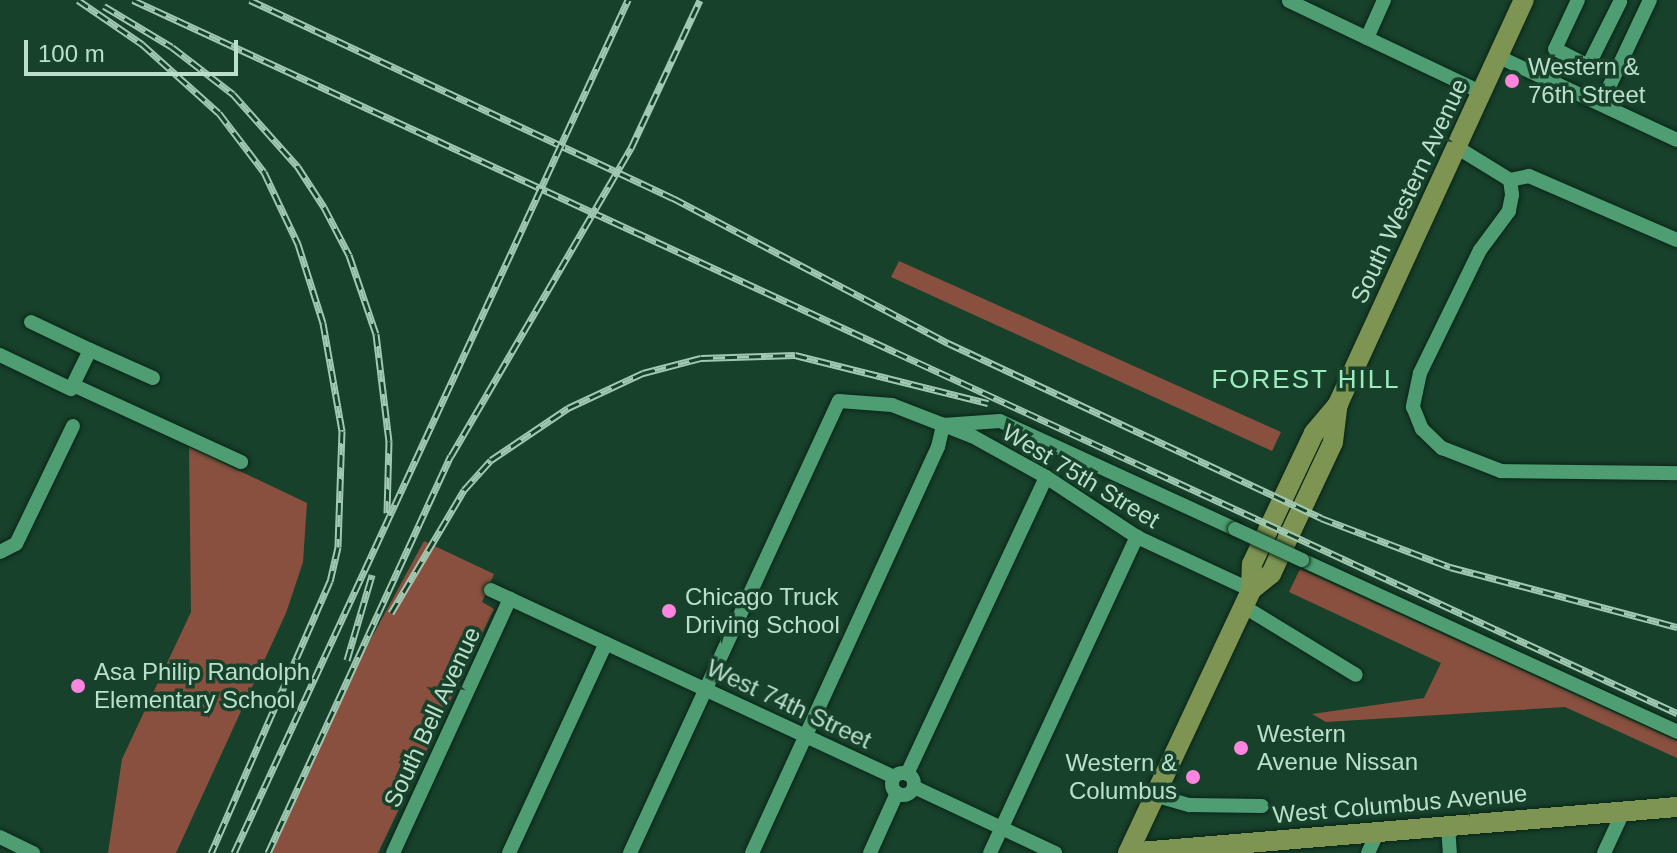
<!DOCTYPE html>
<style>
body{margin:0}
#map{position:relative;width:1677px;height:853px;overflow:hidden;background:#17412b;font-family:Arial,sans-serif}
div>[style]{position:absolute}
.green>*{inset:0;background:#89503f}
.roads{filter:drop-shadow(0 0 2px #0b2517) drop-shadow(0 0 2px #0b2517)}
.minor>*{height:14px;margin:-7px;padding:0 7px;transform-origin:7px;border-radius:7px;background:#4f9e73}
.minor>.ring{margin:-7px;padding:0;box-sizing:content-box;background:none;border:14px solid #4f9e73;border-radius:50%}
.major>*{height:20px;margin:-10px;padding:0 10px;transform-origin:10px;border-radius:10px;background:#7e9453}
.rail>*{height:7px;margin-top:-3.5px;transform-origin:0;background:repeating-linear-gradient(90deg,#17412b 0 12px,#a1c8b1 0 24px);box-sizing:border-box;border-block:2px solid #a1c8b1}
.bridges{filter:drop-shadow(0 0 2px #0b2517) drop-shadow(0 0 2px #0b2517)}
.minor-bridge>*{height:14px;margin:-7px;padding:0 7px;transform-origin:7px;border-radius:7px;background:#4f9e73}
.dots>*{width:22px;height:22px;translate:-50% -50%;box-sizing:border-box;border:4px solid #17412b;border-radius:50%}
span{translate:-50% -50%;white-space:nowrap;text-align:center;line-height:1.15;-webkit-text-stroke:7px #17412b;paint-order:stroke}
.poi-label{font-size:24px;color:#bae0c9}
.left{translate:0 -50%;text-align:left}
.right{translate:-100% -50%;text-align:right}
.street-label{font-size:24px;color:#bae0c9}
.neighbourhood-label{font-size:26px;color:#9cedbe;letter-spacing:2px}
.scale{position:absolute;left:24px;top:40px;width:214px;height:36px;box-sizing:border-box;border:4px solid #bae0c9;border-top:0;padding-left:10px;font-size:24px;line-height:28px;white-space:nowrap;color:#bae0c9;-webkit-text-stroke:6px #17412b;paint-order:stroke}
</style>
<div id="map">
<div class="green">
<i style="clip-path:polygon(899px 261px,1281px 432px,1272px 451px,891px 277px)"></i>
<i style="clip-path:polygon(189px 447px,307px 503px,303px 562px,286px 613px,176px 853px,108px 853px,122px 759px,191px 612px)"></i>
<i style="clip-path:polygon(424px 541px,494px 574px,482px 602px,494px 609px,378px 853px,272px 853px,359px 661px)"></i>
<i style="clip-path:polygon(1300px 569px,1677px 741px,1677px 758px,1565px 707px,1326px 722px,1312px 714px,1424px 698px,1441px 663px,1289px 592px)"></i>
</div>
<div class="roads">
<div class="minor">
<i style="left:1578px;top:0;width:54px;rotate:115.1deg"></i>
<i style="left:1555px;top:49px;width:37px;rotate:27deg"></i>
<i style="left:1588px;top:66px;width:72px;rotate:-63.4deg"></i>
<i style="left:1289px;top:1px;width:215px;rotate:25.4deg"></i>
<i style="left:1367px;top:38px;width:42px;rotate:-65.9deg"></i>
<i style="left:1499px;top:57px;width:196px;rotate:25deg"></i>
<i style="left:1601px;top:104px;width:115px;rotate:-64.8deg"></i>
<i style="left:1458px;top:148px;width:61px;rotate:31.6deg"></i>
<i style="left:1510px;top:180px;width:15px;rotate:82deg"></i>
<i style="left:1512px;top:195px;width:16px;rotate:101deg"></i>
<i style="left:1509px;top:211px;width:49px;rotate:126.6deg"></i>
<i style="left:1480px;top:250px;width:137px;rotate:116deg"></i>
<i style="left:1420px;top:373px;width:35px;rotate:102deg"></i>
<i style="left:1413px;top:407px;width:24px;rotate:68deg"></i>
<i style="left:1422px;top:429px;width:28px;rotate:44deg"></i>
<i style="left:1442px;top:448px;width:63px;rotate:21.3deg"></i>
<i style="left:1501px;top:471px;width:176px;rotate:0.7deg"></i>
<i style="left:1510px;top:180px;width:19px;rotate:-12deg"></i>
<i style="left:1529px;top:176px;width:161px;rotate:23.4deg"></i>
<i style="left:31px;top:322px;width:65px;rotate:25.4deg"></i>
<i style="left:0;top:355px;width:79px;rotate:25.6deg"></i>
<i style="left:153px;top:378px;width:69px;rotate:-156deg"></i>
<i style="left:90px;top:350px;width:39px;rotate:116deg"></i>
<i style="left:73px;top:385px;width:185px;rotate:24.6deg"></i>
<i style="left:0;top:552px;width:18px;rotate:-27deg"></i>
<i style="left:16px;top:544px;width:131px;rotate:-64.2deg"></i>
<i style="left:1302px;top:560px;width:413px;rotate:24.6deg"></i>
<i style="left:491px;top:590px;width:444px;rotate:24.9deg"></i>
<i style="left:1243px;top:606px;width:132px;rotate:31.4deg"></i>
<i class="ring" style="left:892px;top:773px;width:8px;height:8px"></i>
<i style="left:907px;top:774px;width:328px;rotate:-64.9deg"></i>
<i style="left:914px;top:787px;width:156px;rotate:25.1deg"></i>
<i style="left:1154px;top:795px;width:37px;rotate:16deg"></i>
<i style="left:1190px;top:805px;width:72px;rotate:0.8deg"></i>
<i style="left:1448px;top:826px;width:27px;rotate:86deg"></i>
<i style="left:0;top:837px;width:37px;rotate:26deg"></i>
<i style="left:393px;top:853px;width:280px;rotate:-65.3deg"></i>
<i style="left:509px;top:853px;width:231px;rotate:-65.2deg"></i>
<i style="left:630px;top:853px;width:498px;rotate:-65.2deg"></i>
<i style="left:839px;top:401px;width:53px;rotate:4.3deg"></i>
<i style="left:892px;top:405px;width:86px;rotate:21.2deg"></i>
<i style="left:972px;top:436px;width:85px;rotate:29deg"></i>
<i style="left:1046px;top:477px;width:109px;rotate:33.4deg"></i>
<i style="left:1137px;top:537px;width:126px;rotate:24.9deg"></i>
<i style="left:752px;top:853px;width:447px;rotate:-65.4deg"></i>
<i style="left:938px;top:447px;width:23px;rotate:-77deg"></i>
<i style="left:943px;top:425px;width:57px;rotate:-4deg"></i>
<i style="left:1000px;top:421px;width:259px;rotate:24.7deg"></i>
<i style="left:870px;top:853px;width:66px;rotate:-65.8deg"></i>
<i style="left:990px;top:853px;width:349px;rotate:-65.1deg"></i>
<i style="left:1368px;top:853px;width:23px;rotate:-65deg"></i>
<i style="left:1604px;top:853px;width:45px;rotate:-65.1deg"></i>
</div>
<div class="major">
<i style="left:1251px;top:590px;width:26px;rotate:-39deg"></i>
<i style="left:1271px;top:574px;width:146px;rotate:-64.8deg"></i>
<i style="left:1333px;top:442px;width:38px;rotate:-83deg"></i>
<i style="left:1128px;top:853px;width:290px;rotate:-64.9deg"></i>
<i style="left:1251px;top:590px;width:26px;rotate:-88deg"></i>
<i style="left:1252px;top:564px;width:145px;rotate:-64.7deg"></i>
<i style="left:1314px;top:433px;width:38px;rotate:-50deg"></i>
<i style="left:1338px;top:404px;width:445px;rotate:-65.3deg"></i>
<i style="left:1128px;top:853px;width:551px;rotate:-4.79deg"></i>
</div>
</div>
<div class="rail">
<i style="left:78px;top:0;width:78px;rotate:34.5deg"></i>
<i style="left:142px;top:44px;width:103px;rotate:41.9deg"></i>
<i style="left:219px;top:113px;width:74px;rotate:52.7deg"></i>
<i style="left:264px;top:172px;width:80px;rotate:64.7deg"></i>
<i style="left:298px;top:244px;width:83px;rotate:72.4deg"></i>
<i style="left:323px;top:323px;width:110px;rotate:80deg"></i>
<i style="left:342px;top:431px;width:116px;rotate:92deg"></i>
<i style="left:338px;top:547px;width:35px;rotate:103deg"></i>
<i style="left:330px;top:581px;width:297px;rotate:113.6deg"></i>
<i style="left:133px;top:0;width:1701px;rotate:24.79deg"></i>
<i style="left:250px;top:0;width:467px;rotate:25.1deg"></i>
<i style="left:673px;top:198px;width:311px;rotate:27.8deg"></i>
<i style="left:948px;top:343px;width:412px;rotate:25.1deg"></i>
<i style="left:1321px;top:518px;width:138px;rotate:20.8deg"></i>
<i style="left:1450px;top:567px;width:235px;rotate:14.8deg"></i>
<i style="left:104px;top:6px;width:79px;rotate:31.1deg"></i>
<i style="left:172px;top:47px;width:77px;rotate:37.6deg"></i>
<i style="left:233px;top:94px;width:98px;rotate:48.3deg"></i>
<i style="left:298px;top:167px;width:48px;rotate:57deg"></i>
<i style="left:324px;top:207px;width:54px;rotate:62.5deg"></i>
<i style="left:349px;top:255px;width:83px;rotate:71.1deg"></i>
<i style="left:376px;top:334px;width:108px;rotate:83.1deg"></i>
<i style="left:389px;top:441px;width:72px;rotate:91.6deg"></i>
<i style="left:391px;top:613px;width:143px;rotate:-59.3deg"></i>
<i style="left:464px;top:490px;width:40px;rotate:-48deg"></i>
<i style="left:491px;top:460px;width:93px;rotate:-34deg"></i>
<i style="left:568px;top:408px;width:83px;rotate:-25deg"></i>
<i style="left:643px;top:373px;width:60px;rotate:-14.5deg"></i>
<i style="left:701px;top:358px;width:94px;rotate:-1.8deg"></i>
<i style="left:795px;top:355px;width:199px;rotate:14deg"></i>
<i style="left:347px;top:660px;width:89px;rotate:-73.6deg"></i>
<i style="left:234px;top:853px;width:940px;rotate:-65.21deg"></i>
<i style="left:268px;top:853px;width:437px;rotate:-65.3deg"></i>
<i style="left:451px;top:456px;width:357px;rotate:-59.7deg"></i>
<i style="left:631px;top:148px;width:163px;rotate:-65deg"></i>
</div>
<div class="bridges">
<div class="minor-bridge">
<i style="left:1235px;top:529px;width:74px;rotate:24.8deg"></i>
</div>
</div>
<div class="dots">
<i style="left:1512px;top:81px;background:#fe85df"></i>
<i style="left:669px;top:611px;background:#fe85df"></i>
<i style="left:78px;top:686px;background:#fe85df"></i>
<i style="left:1241px;top:748px;background:#fe85df"></i>
<i style="left:1193px;top:777px;background:#fe85df"></i>
</div>
<div class="poi-label">
<span class="left" style="left:1528px;top:81px">Western &amp;<br>76th Street</span>
<span class="left" style="left:685px;top:611px">Chicago Truck<br>Driving School</span>
<span class="left" style="left:94px;top:686px">Asa Philip Randolph<br>Elementary School</span>
<span class="left" style="left:1257px;top:748px">Western<br>Avenue Nissan</span>
<span class="right" style="left:1177px;top:777px">Western &amp;<br>Columbus</span>
</div>
<div class="street-label">
<span style="left:1409px;top:191px;rotate:-65deg">South Western Avenue</span>
<span style="left:1081px;top:476px;rotate:31deg">West 75th Street</span>
<span style="left:789px;top:704px;rotate:25deg">West 74th Street</span>
<span style="left:432px;top:717px;rotate:-65deg">South Bell Avenue</span>
<span style="left:1400px;top:804px;rotate:-5deg">West Columbus Avenue</span>
</div>
<div class="neighbourhood-label">
<span style="left:1306px;top:380px">FOREST HILL</span>
</div>
<div class="scale">100 m</div>
</div>
